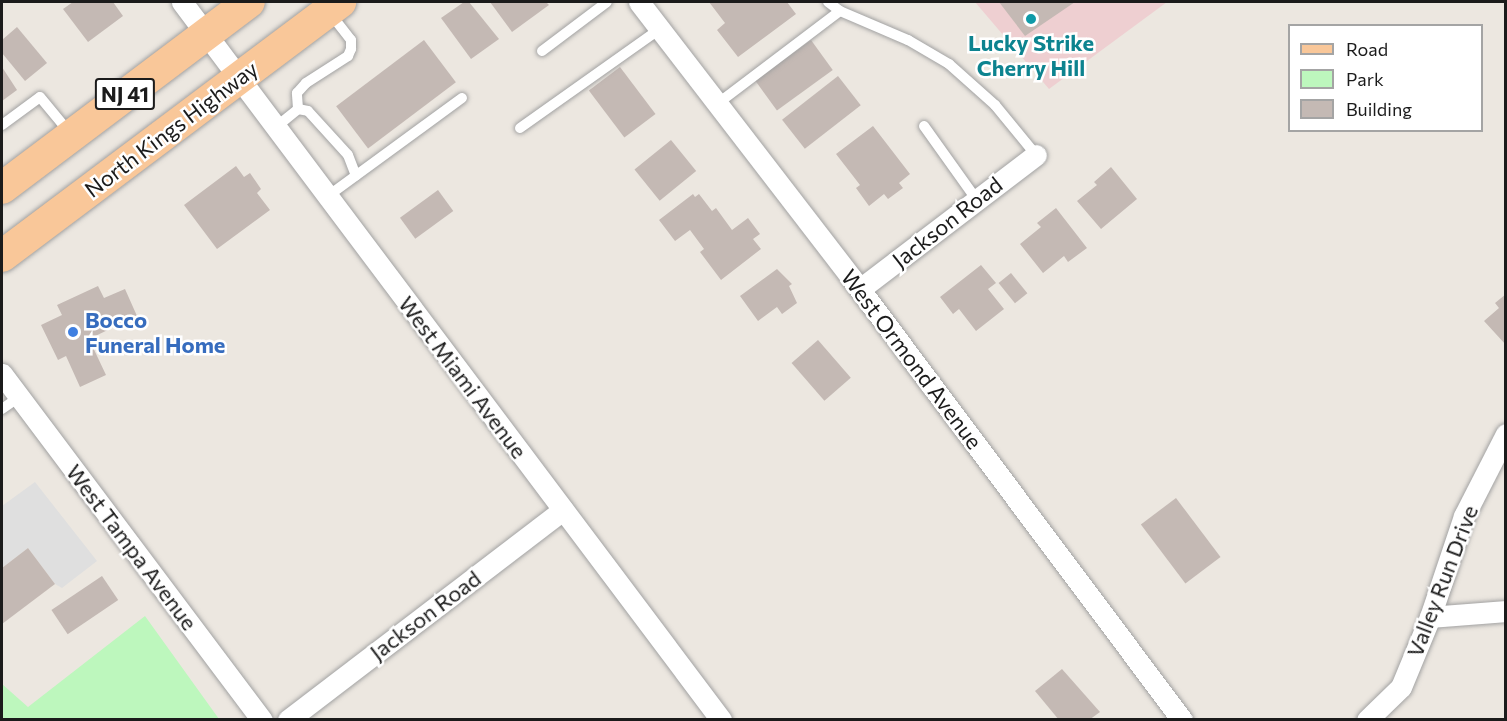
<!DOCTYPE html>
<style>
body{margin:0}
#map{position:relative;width:1507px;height:721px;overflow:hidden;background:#ece7e0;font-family:Commissioner,sans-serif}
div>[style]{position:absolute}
.commercial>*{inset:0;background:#eecfd1}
.park>*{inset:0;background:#bdf7bd}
.parking>*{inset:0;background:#dfdfdf}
.building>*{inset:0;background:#c4b9b4;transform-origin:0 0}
.roads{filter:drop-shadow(0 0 2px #a2a2a2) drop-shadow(0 0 2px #a2a2a2)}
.lane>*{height:10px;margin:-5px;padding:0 5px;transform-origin:5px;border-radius:5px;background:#fff}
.street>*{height:21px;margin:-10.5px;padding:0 10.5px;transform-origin:10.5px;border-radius:10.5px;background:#fff}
.primary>*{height:32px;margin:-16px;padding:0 16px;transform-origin:16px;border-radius:16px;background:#f9c799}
.dots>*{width:16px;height:16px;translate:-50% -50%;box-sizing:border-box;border:3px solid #fff;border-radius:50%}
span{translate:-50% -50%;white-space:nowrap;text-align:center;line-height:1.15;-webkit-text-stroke:5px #fff;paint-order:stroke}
.shield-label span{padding:2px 4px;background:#fff;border:2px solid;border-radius:4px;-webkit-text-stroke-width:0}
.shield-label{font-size:21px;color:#1b1b1b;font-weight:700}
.culture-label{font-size:22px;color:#0d838f;font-weight:700}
.street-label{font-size:22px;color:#1b1b1b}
.shop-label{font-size:22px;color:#366cbe;font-weight:700}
.left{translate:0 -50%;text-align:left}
.frame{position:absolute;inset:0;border:3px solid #1b1b1b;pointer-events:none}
.legend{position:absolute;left:1288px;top:24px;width:195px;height:108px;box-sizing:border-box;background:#fff;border:2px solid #a4a4a4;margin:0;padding:8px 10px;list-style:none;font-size:18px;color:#1b1b1b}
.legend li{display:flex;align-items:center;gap:12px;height:30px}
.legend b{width:30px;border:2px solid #a4a4a4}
</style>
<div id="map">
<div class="commercial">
<i style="clip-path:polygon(975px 2px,1167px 2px,1049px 89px)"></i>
</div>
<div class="park">
<i style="clip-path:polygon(145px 616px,219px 719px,2px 719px,2px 684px,28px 707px)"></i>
</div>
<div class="parking">
<i style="clip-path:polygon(35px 482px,97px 561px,62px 588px,55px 584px,28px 548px,2px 568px,2px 506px)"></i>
</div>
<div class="building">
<i style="clip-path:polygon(73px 2px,113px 2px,123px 16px,88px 42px,63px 9px)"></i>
<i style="clip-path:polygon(464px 2px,469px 2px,499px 39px,471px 59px,441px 18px)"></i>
<i style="clip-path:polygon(490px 2px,546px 2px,549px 5px,512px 32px)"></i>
<i style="clip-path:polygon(709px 2px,787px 2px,796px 14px,738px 57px,717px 30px,725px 23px)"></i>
<i style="clip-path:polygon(999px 2px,1075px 2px,1025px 36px)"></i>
<i style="clip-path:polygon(17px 27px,47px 63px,25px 81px,2px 53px,2px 40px)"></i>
<i style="left:424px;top:40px;width:53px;height:110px;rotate:53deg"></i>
<i style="left:811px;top:40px;width:37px;height:69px;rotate:54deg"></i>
<i style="clip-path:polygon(2px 67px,17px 90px,2px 101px)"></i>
<i style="left:620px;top:67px;width:59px;height:39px;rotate:53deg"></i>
<i style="left:838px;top:76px;width:37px;height:71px;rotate:52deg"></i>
<i style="clip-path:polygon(873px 126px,910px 174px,899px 183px,903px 188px,888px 199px,884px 194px,869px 206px,856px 188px,860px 185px,836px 154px)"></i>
<i style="left:671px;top:140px;width:40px;height:47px;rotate:51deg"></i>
<i style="clip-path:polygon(236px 166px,244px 177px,250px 173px,261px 189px,257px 193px,270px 210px,217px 249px,184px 205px)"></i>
<i style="clip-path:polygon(1111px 167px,1137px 199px,1101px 229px,1077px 201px,1097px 185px,1094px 182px)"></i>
<i style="left:438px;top:190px;width:26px;height:47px;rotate:54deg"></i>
<i style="clip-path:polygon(693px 194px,695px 197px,699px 194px,712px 211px,716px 208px,732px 230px,748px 218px,760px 234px,753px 239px,761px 249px,721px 280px,700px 252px,704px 249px,690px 230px,675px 241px,659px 220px)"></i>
<i style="clip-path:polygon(1056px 208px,1087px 248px,1068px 262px,1064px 256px,1043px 273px,1020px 244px,1041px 227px,1037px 223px)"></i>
<i style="clip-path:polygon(981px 265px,996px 283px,988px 289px,1004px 309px,976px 331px,959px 309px,953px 314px,940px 297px)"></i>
<i style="clip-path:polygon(777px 269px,792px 284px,789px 286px,797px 303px,782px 314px,777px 307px,758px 321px,740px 296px)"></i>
<i style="left:1011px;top:273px;width:26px;height:16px;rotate:51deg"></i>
<i style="clip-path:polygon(98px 286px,104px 298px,125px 289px,137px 316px,89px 339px,106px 375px,80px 387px,66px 356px,58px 360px,41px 325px,62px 315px,57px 305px)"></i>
<i style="clip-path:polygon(1506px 294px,1506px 345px,1484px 321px,1499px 308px,1495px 303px)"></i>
<i style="left:818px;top:340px;width:50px;height:35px;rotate:49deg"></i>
<i style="left:1176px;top:498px;width:74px;height:44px;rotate:53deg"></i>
<i style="clip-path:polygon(28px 548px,55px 584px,2px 624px,2px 568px)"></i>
<i style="left:102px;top:576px;width:29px;height:61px;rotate:56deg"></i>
<i style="clip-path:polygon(1062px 669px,1100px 712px,1089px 720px,1059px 720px,1035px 691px)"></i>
</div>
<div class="roads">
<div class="lane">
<i style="left:840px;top:11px;width:74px;rotate:23.1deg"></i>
<i style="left:908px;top:40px;width:48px;rotate:30.3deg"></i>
<i style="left:949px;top:64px;width:62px;rotate:41.7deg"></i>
<i style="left:995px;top:105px;width:65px;rotate:50.6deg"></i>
<i style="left:542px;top:51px;width:81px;rotate:-37deg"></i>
<i style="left:717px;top:104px;width:154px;rotate:-37.1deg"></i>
<i style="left:840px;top:11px;width:15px;rotate:-143deg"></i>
<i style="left:298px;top:109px;width:16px;rotate:-94deg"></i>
<i style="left:297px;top:93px;width:13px;rotate:-48deg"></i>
<i style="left:306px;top:83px;width:50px;rotate:-32.7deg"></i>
<i style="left:348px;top:56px;width:8px;rotate:-67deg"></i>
<i style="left:351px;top:49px;width:9px;rotate:-90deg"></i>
<i style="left:351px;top:40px;width:34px;rotate:-128deg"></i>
<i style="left:2px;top:125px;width:47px;rotate:-36.4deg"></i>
<i style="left:40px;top:97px;width:45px;rotate:50.4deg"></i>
<i style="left:924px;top:126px;width:90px;rotate:54.5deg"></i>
<i style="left:276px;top:127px;width:28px;rotate:-39deg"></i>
<i style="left:298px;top:109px;width:10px;rotate:11deg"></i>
<i style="left:308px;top:111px;width:59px;rotate:47.7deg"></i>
<i style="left:348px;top:155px;width:22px;rotate:69deg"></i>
<i style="left:520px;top:128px;width:171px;rotate:-35.3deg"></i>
<i style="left:328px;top:196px;width:166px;rotate:-36.2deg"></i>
<i style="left:2px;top:409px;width:21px;rotate:-35deg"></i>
</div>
<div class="street">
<i style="left:182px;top:2px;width:898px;rotate:53.1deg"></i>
<i style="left:639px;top:2px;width:349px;rotate:52.4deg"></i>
<i style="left:852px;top:279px;width:551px;rotate:53.19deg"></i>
<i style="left:860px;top:289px;width:221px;rotate:-37.3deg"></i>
<i style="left:2px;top:374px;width:433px;rotate:53.1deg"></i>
<i style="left:1430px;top:617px;width:76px;rotate:-4.5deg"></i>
<i style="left:288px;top:720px;width:346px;rotate:-37.4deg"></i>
<i style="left:1367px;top:720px;width:47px;rotate:-44.1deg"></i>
<i style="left:1401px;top:687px;width:76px;rotate:-67.5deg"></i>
<i style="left:1430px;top:617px;width:107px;rotate:-71.4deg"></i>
<i style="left:1464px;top:516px;width:92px;rotate:-62.9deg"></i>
</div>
<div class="primary">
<i style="left:2px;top:188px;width:309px;rotate:-37deg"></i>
<i style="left:2px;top:256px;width:423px;rotate:-36.9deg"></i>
</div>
</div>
<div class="dots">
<i style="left:1031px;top:19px;background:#0f9aa8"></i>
<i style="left:73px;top:332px;background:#3f7fe0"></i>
</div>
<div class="shield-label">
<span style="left:125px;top:94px">NJ 41</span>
</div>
<div class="culture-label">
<span style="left:1031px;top:55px">Lucky Strike<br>Cherry Hill</span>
</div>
<div class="street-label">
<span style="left:171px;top:129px;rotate:-37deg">North Kings Highway</span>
<span style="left:947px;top:222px;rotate:-38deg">Jackson Road</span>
<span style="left:912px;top:359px;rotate:53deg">West Ormond Avenue</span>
<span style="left:463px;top:377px;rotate:53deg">West Miami Avenue</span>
<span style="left:132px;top:547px;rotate:53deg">West Tampa Avenue</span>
<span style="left:1442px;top:581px;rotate:-69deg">Valley Run Drive</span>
<span style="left:425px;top:615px;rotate:-37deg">Jackson Road</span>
</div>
<div class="shop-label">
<span class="left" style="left:85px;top:332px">Bocco<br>Funeral Home</span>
</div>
<div class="frame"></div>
<ul class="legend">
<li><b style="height:8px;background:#f9c799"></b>Road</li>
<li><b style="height:16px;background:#bdf7bd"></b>Park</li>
<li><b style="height:16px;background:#c4b9b4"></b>Building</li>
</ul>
</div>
